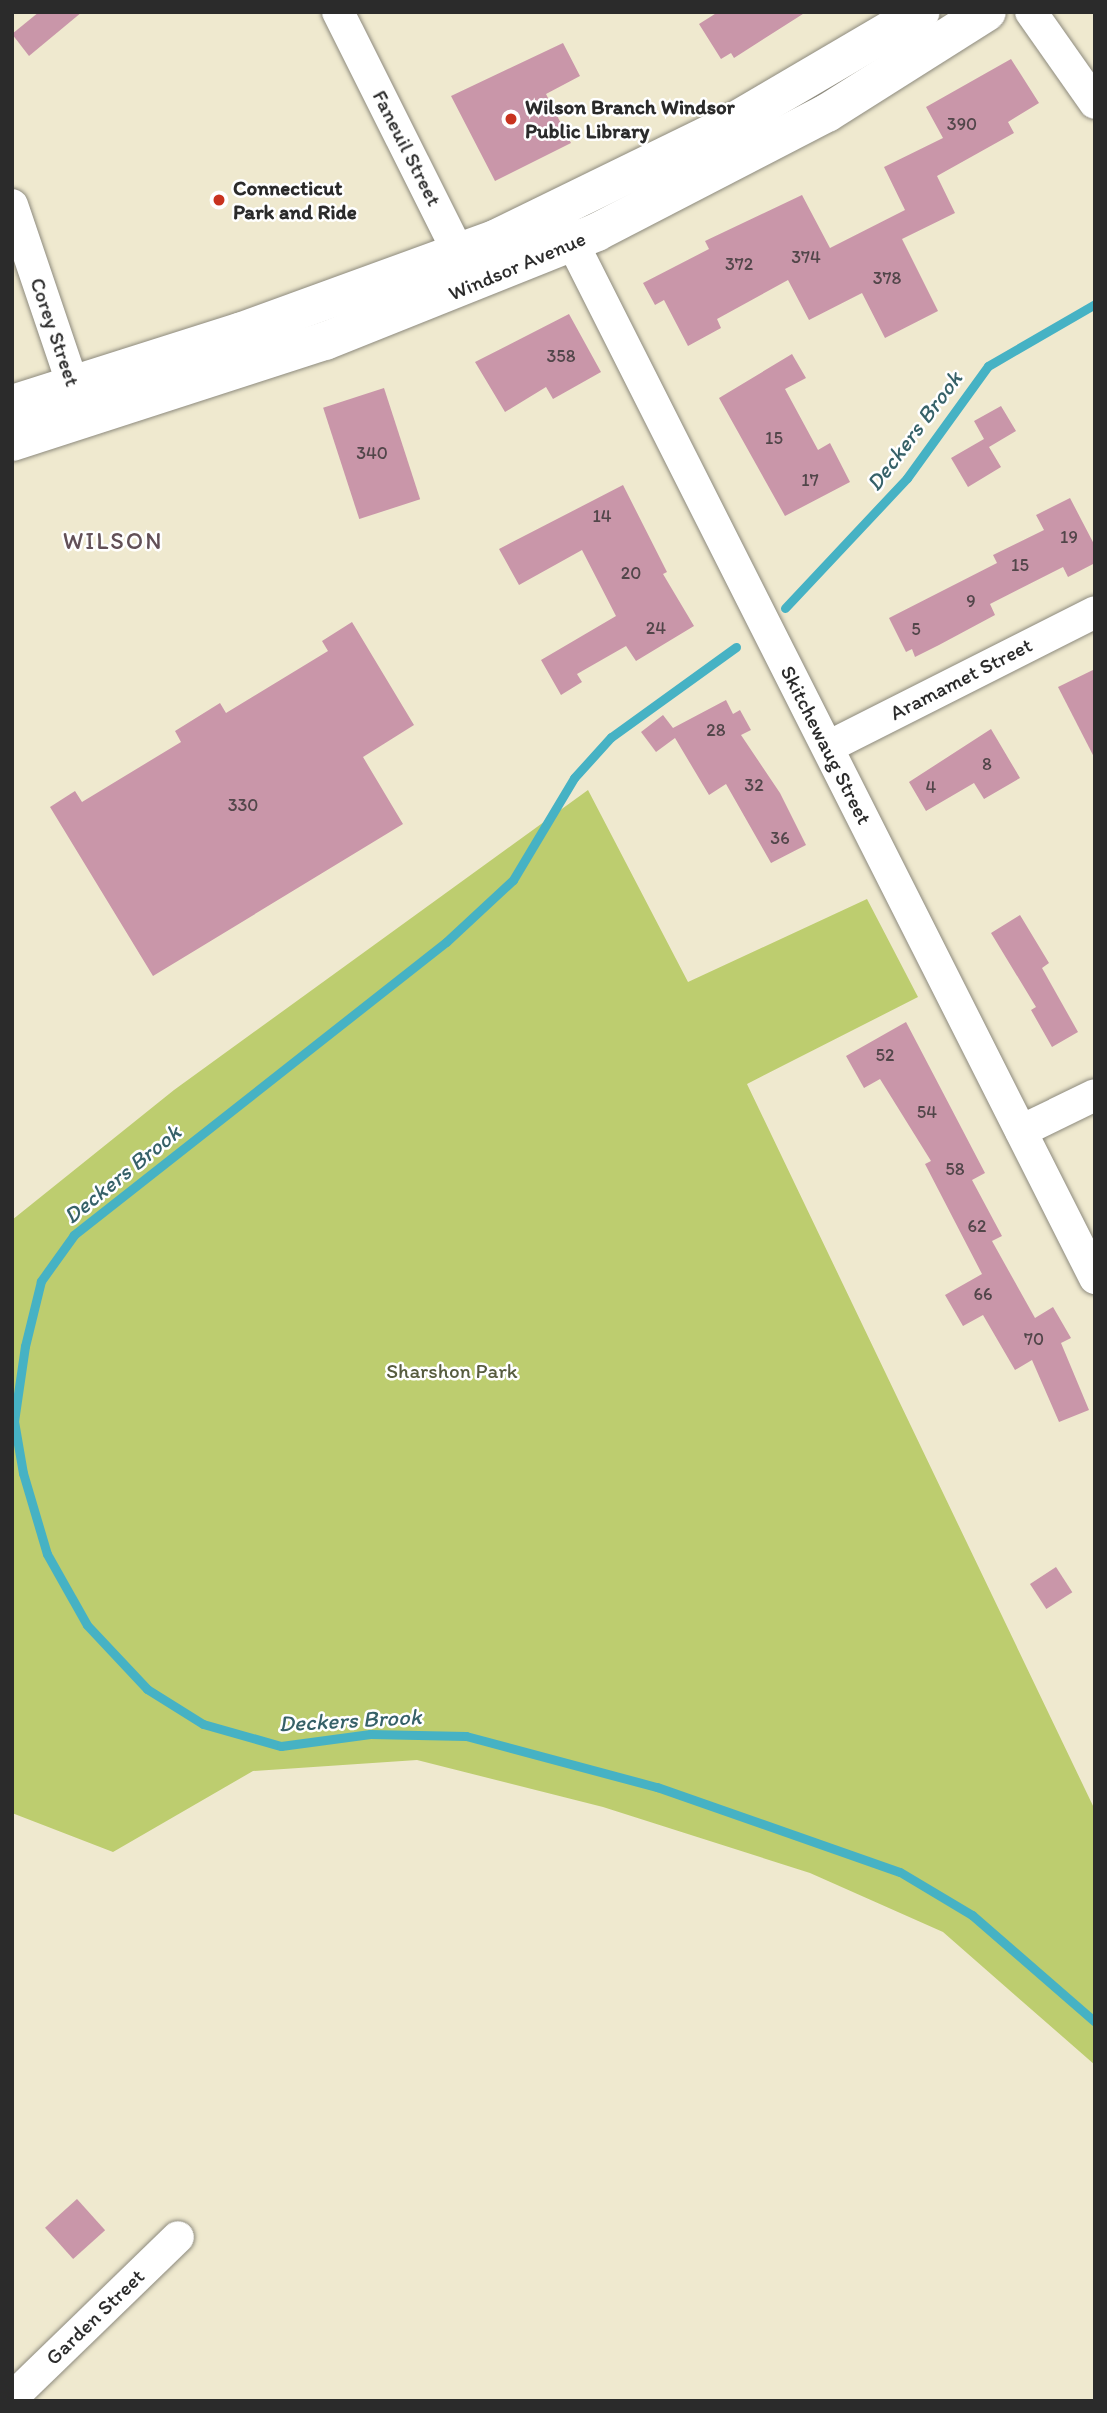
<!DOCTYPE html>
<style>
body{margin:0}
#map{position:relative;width:1107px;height:2413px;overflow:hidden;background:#efe9cf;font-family:Itim,sans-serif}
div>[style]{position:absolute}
.green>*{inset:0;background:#bdcd6f}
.stream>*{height:9px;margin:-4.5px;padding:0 4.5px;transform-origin:4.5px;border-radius:4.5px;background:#46b2c4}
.building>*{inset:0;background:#c996a9;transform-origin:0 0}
.roads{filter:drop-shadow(0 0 2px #8d8a7d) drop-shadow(0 0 2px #8d8a7d)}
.minor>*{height:32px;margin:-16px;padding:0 16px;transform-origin:16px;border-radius:16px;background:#fff}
.primary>*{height:38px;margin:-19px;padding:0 19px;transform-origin:19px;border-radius:19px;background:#fff}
.dots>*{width:19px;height:19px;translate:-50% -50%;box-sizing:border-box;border:4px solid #fff;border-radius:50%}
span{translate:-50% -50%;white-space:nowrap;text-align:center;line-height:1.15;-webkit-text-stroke:5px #fff;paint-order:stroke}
.number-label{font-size:18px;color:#52464a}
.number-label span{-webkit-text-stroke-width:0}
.poi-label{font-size:21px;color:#2b2b2b;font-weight:700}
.left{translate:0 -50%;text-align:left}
.street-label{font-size:21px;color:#2b2b2b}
.park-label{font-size:21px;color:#575c3f}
.water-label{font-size:23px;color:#366168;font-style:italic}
.quarter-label{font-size:24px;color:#625057;letter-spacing:2px}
.frame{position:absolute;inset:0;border:14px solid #2b2b2b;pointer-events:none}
</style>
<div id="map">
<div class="green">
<i style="clip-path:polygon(588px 790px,688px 982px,867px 899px,918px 997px,747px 1084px,1095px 1810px,1095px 2065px,943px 1932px,810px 1873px,603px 1807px,417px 1760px,253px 1771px,113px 1852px,12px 1813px,12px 1220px,174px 1090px)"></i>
</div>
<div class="stream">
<i style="left:785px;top:608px;width:178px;rotate:-46.8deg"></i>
<i style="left:907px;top:478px;width:138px;rotate:-54.1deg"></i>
<i style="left:988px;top:366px;width:124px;rotate:-30.1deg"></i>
<i style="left:736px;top:647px;width:154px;rotate:144.2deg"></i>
<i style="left:611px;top:737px;width:55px;rotate:132.1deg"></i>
<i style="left:574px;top:778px;width:119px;rotate:120.9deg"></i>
<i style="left:513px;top:880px;width:91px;rotate:137.2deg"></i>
<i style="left:446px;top:942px;width:474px;rotate:141.8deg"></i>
<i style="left:74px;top:1235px;width:57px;rotate:125.7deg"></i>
<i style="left:41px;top:1281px;width:67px;rotate:103.8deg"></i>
<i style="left:25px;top:1346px;width:76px;rotate:98.3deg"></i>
<i style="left:14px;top:1421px;width:53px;rotate:80.2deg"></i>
<i style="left:23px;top:1473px;width:84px;rotate:73.5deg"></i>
<i style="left:47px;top:1554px;width:81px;rotate:60.6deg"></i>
<i style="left:87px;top:1625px;width:88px;rotate:46.8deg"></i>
<i style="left:147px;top:1689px;width:66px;rotate:32deg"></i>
<i style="left:203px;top:1724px;width:81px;rotate:15.8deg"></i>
<i style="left:281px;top:1746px;width:90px;rotate:-7.7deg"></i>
<i style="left:370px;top:1734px;width:96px;rotate:1.2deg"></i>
<i style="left:466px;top:1736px;width:198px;rotate:15deg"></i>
<i style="left:657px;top:1787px;width:257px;rotate:19.3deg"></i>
<i style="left:900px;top:1872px;width:84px;rotate:30.8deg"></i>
<i style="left:972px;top:1915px;width:163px;rotate:41deg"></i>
</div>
<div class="building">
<i style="clip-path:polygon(39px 12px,82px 12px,29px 56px,12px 34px)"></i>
<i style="clip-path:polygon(718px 12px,806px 12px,734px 58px,731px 53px,721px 59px,699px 24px)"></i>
<i style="clip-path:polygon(563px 43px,580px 76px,546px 94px,571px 143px,495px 181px,451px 96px)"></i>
<i style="clip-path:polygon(1011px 59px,1039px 103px,1008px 122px,1014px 133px,937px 176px,955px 213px,902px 239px,938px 311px,885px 338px,862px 293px,809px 320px,788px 280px,717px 319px,721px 328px,688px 346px,664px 300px,655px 305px,643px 283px,709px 249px,705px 241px,802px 195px,830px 248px,905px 210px,884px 167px,943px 138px,926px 107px)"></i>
<i style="clip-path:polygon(569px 314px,601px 372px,553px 399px,546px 387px,505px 412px,475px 362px)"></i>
<i style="clip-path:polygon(792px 354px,806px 378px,785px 389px,818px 450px,830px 443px,850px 482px,785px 516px,719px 398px)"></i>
<i style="left:384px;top:388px;width:117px;height:64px;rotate:72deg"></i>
<i style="clip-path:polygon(1001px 406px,1016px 431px,989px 447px,1001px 467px,968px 487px,951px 458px,984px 439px,974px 421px)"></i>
<i style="clip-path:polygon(623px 485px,667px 572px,663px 574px,694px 626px,636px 661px,626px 646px,577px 674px,582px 682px,561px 695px,541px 660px,616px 616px,582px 550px,519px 585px,499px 549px)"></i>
<i style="clip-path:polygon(1070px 498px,1095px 546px,1095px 563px,1068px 577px,1063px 567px,990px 604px,995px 615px,939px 645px,915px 657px,912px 649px,906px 652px,889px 618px,997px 563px,993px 555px,1044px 530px,1036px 515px)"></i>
<i style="clip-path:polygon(352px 622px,414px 725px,363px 757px,403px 824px,153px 976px,50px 807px,75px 791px,82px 802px,181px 742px,175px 731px,220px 703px,226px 713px,328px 651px,322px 641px)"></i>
<i style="clip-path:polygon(1095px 669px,1095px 759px,1058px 687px)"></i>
<i style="clip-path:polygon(726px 700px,733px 714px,740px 710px,751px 730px,741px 735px,780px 793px,806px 845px,771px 863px,726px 784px,709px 795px,675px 738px,656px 752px,641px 732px,663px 715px,673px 728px)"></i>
<i style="clip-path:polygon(991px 729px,1020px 778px,984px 799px,974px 783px,926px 811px,909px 782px)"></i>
<i style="clip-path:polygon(1020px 915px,1049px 963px,1042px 968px,1078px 1032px,1052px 1047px,1031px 1010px,1036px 1007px,991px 933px)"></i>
<i style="clip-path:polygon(906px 1022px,985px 1173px,972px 1180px,1002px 1236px,992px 1241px,1035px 1318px,1053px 1307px,1071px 1338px,1061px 1343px,1089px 1410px,1059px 1422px,1032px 1360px,1015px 1370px,983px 1315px,963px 1326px,945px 1295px,982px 1274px,925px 1164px,931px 1161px,880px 1079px,864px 1088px,846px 1056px)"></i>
<i style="left:1056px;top:1567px;width:30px;height:31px;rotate:57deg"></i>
<i style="left:77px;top:2199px;width:42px;height:43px;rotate:48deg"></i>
</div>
<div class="roads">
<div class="minor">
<i style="left:338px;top:12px;width:293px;rotate:63.4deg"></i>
<i style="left:1031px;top:12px;width:111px;rotate:54.9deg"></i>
<i style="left:12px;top:205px;width:212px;rotate:71.3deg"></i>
<i style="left:562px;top:222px;width:1183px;rotate:63.22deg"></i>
<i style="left:828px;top:747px;width:299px;rotate:-26.8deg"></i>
<i style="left:1021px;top:1131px;width:82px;rotate:-25.9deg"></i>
<i style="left:12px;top:2398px;width:231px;rotate:-44.1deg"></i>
</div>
<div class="primary">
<i style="left:12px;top:404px;width:241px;rotate:-17.6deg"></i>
<i style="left:242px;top:331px;width:271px;rotate:-20deg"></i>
<i style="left:497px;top:238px;width:251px;rotate:-26deg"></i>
<i style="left:723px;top:128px;width:229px;rotate:-30.4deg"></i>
<i style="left:12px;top:442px;width:329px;rotate:-17.9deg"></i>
<i style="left:325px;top:341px;width:293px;rotate:-21.8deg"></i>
<i style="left:597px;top:232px;width:259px;rotate:-27.4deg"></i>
<i style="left:827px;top:113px;width:189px;rotate:-32.3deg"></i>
</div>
</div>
<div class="dots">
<i style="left:511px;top:119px;background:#c8321e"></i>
<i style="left:219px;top:200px;background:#c8321e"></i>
</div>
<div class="number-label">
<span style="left:962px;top:124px">390</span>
<span style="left:806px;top:257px">374</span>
<span style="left:739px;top:264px">372</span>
<span style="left:887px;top:278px">378</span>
<span style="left:561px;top:356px">358</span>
<span style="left:774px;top:438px">15</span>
<span style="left:372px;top:453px">340</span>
<span style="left:810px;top:480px">17</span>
<span style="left:602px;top:516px">14</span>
<span style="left:1069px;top:537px">19</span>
<span style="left:1020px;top:565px">15</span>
<span style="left:631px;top:573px">20</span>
<span style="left:971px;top:601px">9</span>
<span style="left:656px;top:628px">24</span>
<span style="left:916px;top:629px">5</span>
<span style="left:716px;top:730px">28</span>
<span style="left:987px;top:764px">8</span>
<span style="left:754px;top:785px">32</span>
<span style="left:931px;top:787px">4</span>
<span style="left:243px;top:805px">330</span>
<span style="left:780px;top:838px">36</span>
<span style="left:885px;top:1055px">52</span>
<span style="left:927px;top:1112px">54</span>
<span style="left:955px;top:1169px">58</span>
<span style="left:977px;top:1226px">62</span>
<span style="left:983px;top:1294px">66</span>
<span style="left:1034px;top:1339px">70</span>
</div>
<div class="poi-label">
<span class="left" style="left:525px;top:119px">Wilson Branch Windsor<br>Public Library</span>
<span class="left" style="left:233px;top:200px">Connecticut<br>Park and Ride</span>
</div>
<div class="street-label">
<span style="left:407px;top:148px;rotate:63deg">Faneuil Street</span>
<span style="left:517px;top:266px;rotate:-23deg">Windsor Avenue</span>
<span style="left:55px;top:332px;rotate:71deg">Corey Street</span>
<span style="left:961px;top:679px;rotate:-27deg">Aramamet Street</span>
<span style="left:826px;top:745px;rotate:63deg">Skitchewaug Street</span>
<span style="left:95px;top:2317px;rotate:-44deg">Garden Street</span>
</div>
<div class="park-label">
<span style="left:452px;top:1371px">Sharshon Park</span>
</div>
<div class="water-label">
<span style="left:914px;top:431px;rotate:-53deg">Deckers Brook</span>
<span style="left:122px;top:1174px;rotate:-39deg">Deckers Brook</span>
<span style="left:350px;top:1720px;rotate:-3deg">Deckers Brook</span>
</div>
<div class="quarter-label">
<span style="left:113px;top:541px">WILSON</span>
</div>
<div class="frame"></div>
</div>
